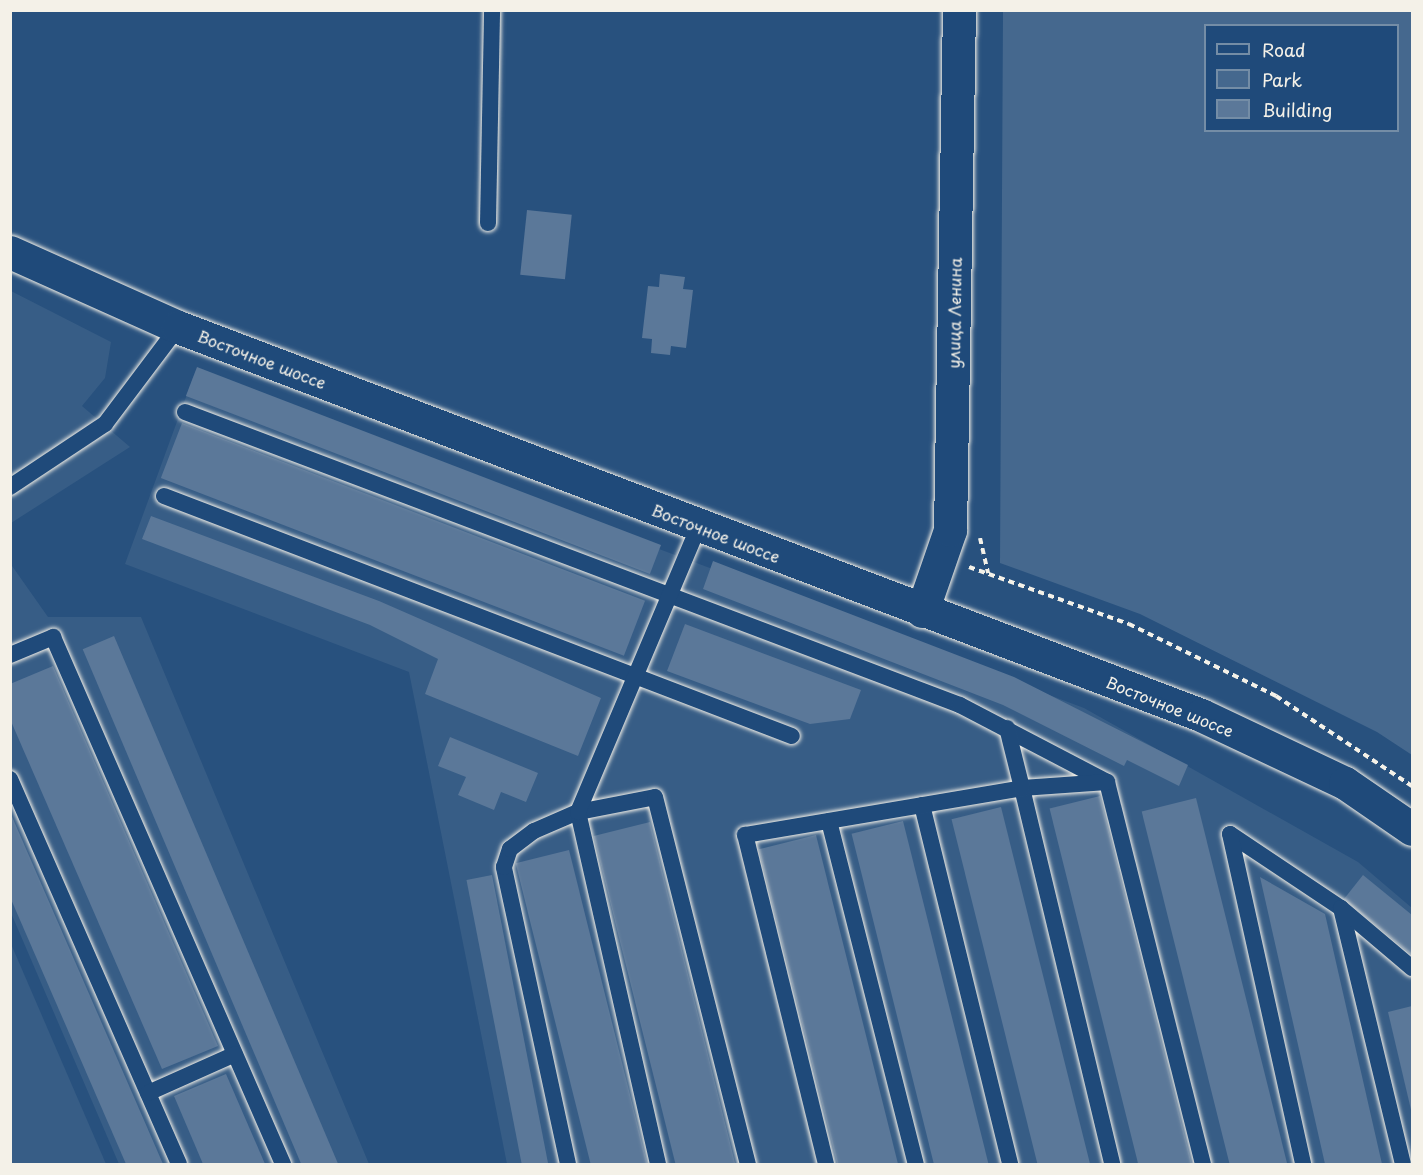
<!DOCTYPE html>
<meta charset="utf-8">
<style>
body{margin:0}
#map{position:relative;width:1423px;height:1175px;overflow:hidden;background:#28517e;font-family:"Playpen Sans",sans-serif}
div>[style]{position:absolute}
.built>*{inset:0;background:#375d86}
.green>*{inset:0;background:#45688e}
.building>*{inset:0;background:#5b7899;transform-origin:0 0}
.path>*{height:4px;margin-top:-2px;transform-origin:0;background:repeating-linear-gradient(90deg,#f4f1e8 0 6px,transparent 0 10.5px)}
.roads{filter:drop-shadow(0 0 2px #f4f1e8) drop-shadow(0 0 2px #f4f1e8)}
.service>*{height:16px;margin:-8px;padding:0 8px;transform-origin:8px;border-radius:8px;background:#1f4a7a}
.tertiary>*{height:33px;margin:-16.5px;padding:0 16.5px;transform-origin:16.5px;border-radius:16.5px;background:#1f4a7a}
.secondary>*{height:33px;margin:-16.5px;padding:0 16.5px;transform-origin:16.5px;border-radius:16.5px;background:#1f4a7a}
span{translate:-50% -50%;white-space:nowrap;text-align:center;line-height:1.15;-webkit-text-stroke:4.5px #1f4a7a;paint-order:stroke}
.street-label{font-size:16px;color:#f4f1e8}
.frame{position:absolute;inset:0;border:12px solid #f4f1e8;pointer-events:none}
.legend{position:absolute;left:1204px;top:24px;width:195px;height:108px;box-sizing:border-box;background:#1f4a7a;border:2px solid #748da6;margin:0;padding:8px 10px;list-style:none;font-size:18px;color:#f4f1e8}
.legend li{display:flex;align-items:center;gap:12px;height:30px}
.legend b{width:30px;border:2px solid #748da6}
</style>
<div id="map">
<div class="built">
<i style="clip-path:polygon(11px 291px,111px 342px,105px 378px,82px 406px,130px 447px,11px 523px)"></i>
<i style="clip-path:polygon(194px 375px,1084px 708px,1358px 862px,1412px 908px,1412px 1164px,507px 1164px,409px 672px,125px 564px)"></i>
<i style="clip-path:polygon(10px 563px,48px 617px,141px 617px,369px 1164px,119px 1164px,11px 913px)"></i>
<i style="clip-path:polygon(10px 944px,11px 944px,106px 1164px,11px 1164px)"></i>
</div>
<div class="green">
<i style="clip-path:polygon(evenodd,1003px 11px,1412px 11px,1412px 755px,1377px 732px,1140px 614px,1000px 563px,1003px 11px,1206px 26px,1398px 26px,1398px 130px,1206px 130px,1206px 26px)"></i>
</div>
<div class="building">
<i style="left:527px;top:210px;width:45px;height:65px;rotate:6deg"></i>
<i style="clip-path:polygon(660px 274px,685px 277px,683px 289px,693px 290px,686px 348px,671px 346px,670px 355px,651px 353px,652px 339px,642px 338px,648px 286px,659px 287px)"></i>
<i style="left:197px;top:367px;width:497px;height:31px;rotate:21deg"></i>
<i style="left:182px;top:423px;width:496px;height:59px;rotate:21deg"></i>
<i style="clip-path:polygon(151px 516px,379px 601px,601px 698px,578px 756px,425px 694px,438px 659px,370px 625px,142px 539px)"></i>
<i style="clip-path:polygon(713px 561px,1014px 677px,1188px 765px,1179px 786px,1127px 760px,1124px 766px,1003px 705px,703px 589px)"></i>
<i style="clip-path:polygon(685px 624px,861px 690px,850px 719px,810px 724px,667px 671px)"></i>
<i style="left:114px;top:636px;width:574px;height:34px;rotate:67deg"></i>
<i style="clip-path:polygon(53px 666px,218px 1046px,162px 1069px,10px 719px,10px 684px)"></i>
<i style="clip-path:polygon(450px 737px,538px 773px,526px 802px,501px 792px,494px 810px,458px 795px,466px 777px,438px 766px)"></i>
<i style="left:1100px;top:796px;width:379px;height:52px;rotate:76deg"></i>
<i style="left:1196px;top:798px;width:377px;height:56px;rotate:76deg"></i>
<i style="left:1001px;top:807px;width:367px;height:51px;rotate:76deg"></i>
<i style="clip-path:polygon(10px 812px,163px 1164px,126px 1164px,10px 897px)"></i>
<i style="left:903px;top:821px;width:353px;height:53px;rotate:76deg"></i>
<i style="left:650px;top:822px;width:352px;height:58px;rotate:76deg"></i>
<i style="left:816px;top:835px;width:338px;height:59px;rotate:76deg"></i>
<i style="left:569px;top:850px;width:323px;height:55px;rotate:76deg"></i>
<i style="left:492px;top:875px;width:294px;height:26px;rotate:79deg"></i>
<i style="clip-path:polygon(1363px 875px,1412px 915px,1412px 955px,1344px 899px)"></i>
<i style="clip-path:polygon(1260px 877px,1325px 914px,1382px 1164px,1325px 1164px)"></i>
<i style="clip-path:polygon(1412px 1006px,1412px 1114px,1388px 1012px)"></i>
<i style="clip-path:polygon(226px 1074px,265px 1164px,203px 1164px,174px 1096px)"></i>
</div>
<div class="path">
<i style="left:980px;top:538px;width:36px;rotate:77deg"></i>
<i style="left:969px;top:567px;width:170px;rotate:19.6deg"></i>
<i style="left:1129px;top:624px;width:164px;rotate:26.1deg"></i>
<i style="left:1276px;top:696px;width:163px;rotate:33.5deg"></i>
</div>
<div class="roads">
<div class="service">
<i style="left:488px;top:223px;width:213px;rotate:-88.9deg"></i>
<i style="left:185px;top:412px;width:829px;rotate:20.71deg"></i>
<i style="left:960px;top:705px;width:166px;rotate:27.6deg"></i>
<i style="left:1107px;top:782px;width:394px;rotate:75.9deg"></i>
<i style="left:10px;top:487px;width:114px;rotate:-33.6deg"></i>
<i style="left:105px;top:424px;width:121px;rotate:-53deg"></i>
<i style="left:164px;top:496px;width:672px;rotate:20.92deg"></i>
<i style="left:10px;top:655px;width:47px;rotate:-22.7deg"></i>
<i style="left:53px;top:637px;width:575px;rotate:66.42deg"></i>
<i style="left:10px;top:779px;width:420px;rotate:66.3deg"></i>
<i style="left:1107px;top:782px;width:85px;rotate:176deg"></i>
<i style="left:1022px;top:788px;width:387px;rotate:76.5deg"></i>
<i style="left:922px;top:805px;width:370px;rotate:76.2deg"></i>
<i style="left:829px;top:821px;width:354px;rotate:75.8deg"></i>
<i style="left:1230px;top:834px;width:133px;rotate:33.7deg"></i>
<i style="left:1341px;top:908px;width:263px;rotate:76.4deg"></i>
<i style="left:1230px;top:834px;width:338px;rotate:77.5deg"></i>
<i style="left:1341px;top:908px;width:93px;rotate:40.2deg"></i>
<i style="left:148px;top:1093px;width:95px;rotate:-24.1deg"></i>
<i style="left:568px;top:1164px;width:304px;rotate:-102.2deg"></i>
<i style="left:504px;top:867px;width:19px;rotate:-72deg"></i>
<i style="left:510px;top:849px;width:30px;rotate:-37deg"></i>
<i style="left:534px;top:831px;width:48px;rotate:-23.4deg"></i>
<i style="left:578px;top:812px;width:78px;rotate:-11deg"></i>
<i style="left:655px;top:797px;width:379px;rotate:75.8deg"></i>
<i style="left:658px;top:1164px;width:361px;rotate:-102.8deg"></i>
<i style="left:578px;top:812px;width:311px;rotate:-67.1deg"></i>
<i style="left:826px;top:1164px;width:339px;rotate:-103.8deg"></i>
<i style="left:745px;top:835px;width:281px;rotate:-9.6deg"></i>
<i style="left:1022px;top:788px;width:62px;rotate:-104deg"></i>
</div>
<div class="tertiary">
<i style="left:922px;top:611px;width:86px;rotate:-70.9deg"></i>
<i style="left:950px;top:530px;width:520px;rotate:-89.01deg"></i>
</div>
<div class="secondary">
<i style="left:10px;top:252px;width:184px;rotate:24.1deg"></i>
<i style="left:178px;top:327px;width:1094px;rotate:20.77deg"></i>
<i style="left:1201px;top:715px;width:159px;rotate:25.3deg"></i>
<i style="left:1345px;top:783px;width:81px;rotate:34.5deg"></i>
</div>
</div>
<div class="street-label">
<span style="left:954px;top:313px;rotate:-89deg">улица Ленина</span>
<span style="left:262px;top:359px;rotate:21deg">Восточное шоссе</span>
<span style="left:716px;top:533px;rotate:21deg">Восточное шоссе</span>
<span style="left:1170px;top:706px;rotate:22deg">Восточное шоссе</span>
</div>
<div class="frame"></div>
<ul class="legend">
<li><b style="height:8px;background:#1f4a7a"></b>Road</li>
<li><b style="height:16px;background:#45688e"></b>Park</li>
<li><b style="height:16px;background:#5b7899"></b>Building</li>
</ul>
</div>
